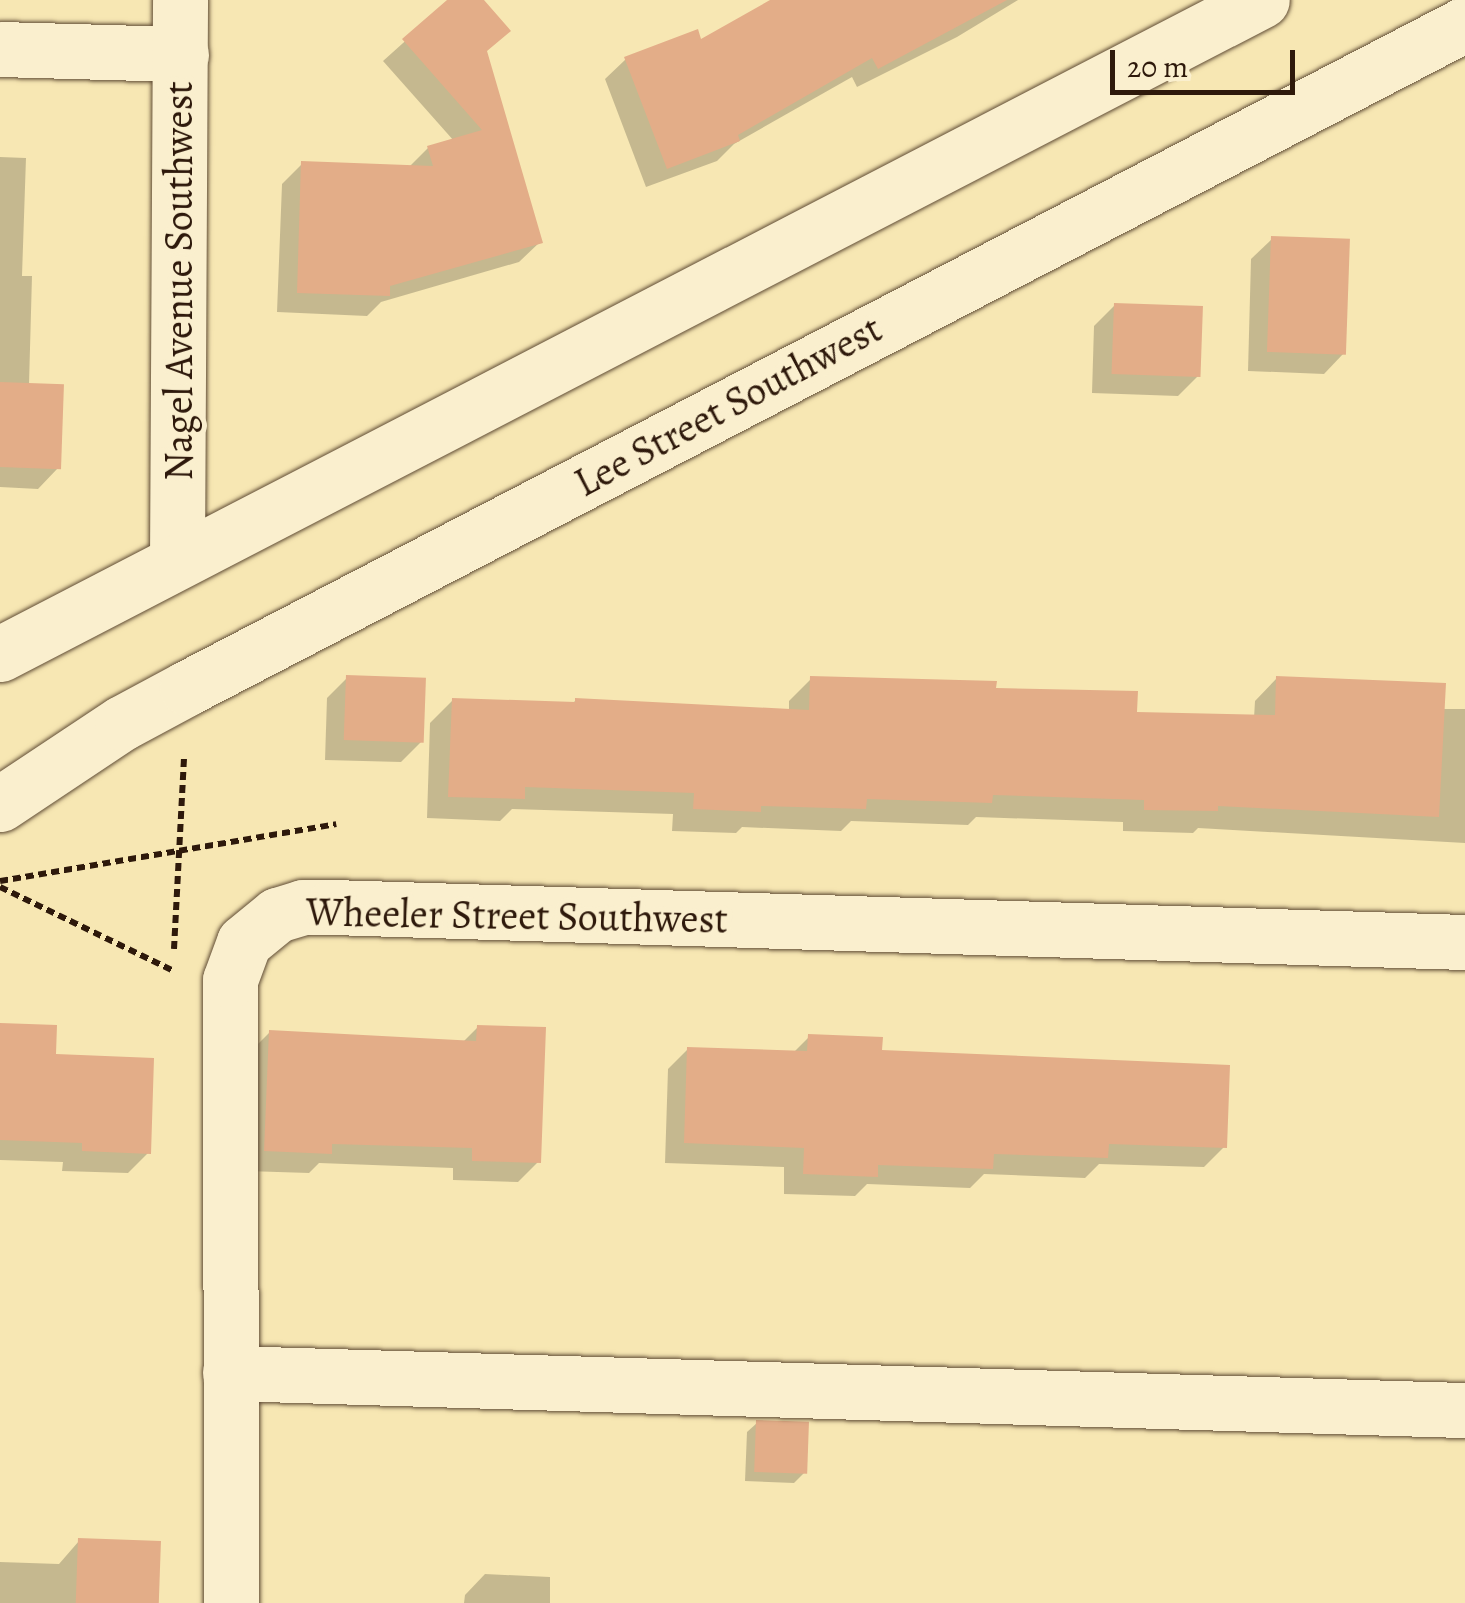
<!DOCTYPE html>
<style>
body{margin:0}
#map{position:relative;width:1465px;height:1603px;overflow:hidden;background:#f7e7b3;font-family:Alegreya,serif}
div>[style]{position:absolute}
.shadow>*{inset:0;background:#0003}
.building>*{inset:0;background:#e3ad88;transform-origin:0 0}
.path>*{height:6px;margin-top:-3px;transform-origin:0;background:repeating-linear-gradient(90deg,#2e190b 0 8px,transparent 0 13px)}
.roads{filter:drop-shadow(0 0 2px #604c35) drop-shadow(0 0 2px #604c35)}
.minor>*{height:55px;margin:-27.5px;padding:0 27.5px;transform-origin:27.5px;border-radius:27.5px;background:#faefce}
span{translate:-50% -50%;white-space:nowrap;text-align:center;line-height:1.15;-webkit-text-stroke:10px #faefce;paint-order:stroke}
.street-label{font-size:40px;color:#2e190b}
.scale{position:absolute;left:1110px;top:50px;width:185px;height:45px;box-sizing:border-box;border:5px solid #2e190b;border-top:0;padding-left:12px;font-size:30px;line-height:35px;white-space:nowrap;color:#2e190b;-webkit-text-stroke:8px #faefce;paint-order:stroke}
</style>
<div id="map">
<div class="shadow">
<i style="clip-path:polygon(451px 0,480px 0,485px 53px,540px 242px,519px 262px,381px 302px,367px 316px,277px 312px,282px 184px,302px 164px,409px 167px,428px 148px,454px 141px,383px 61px)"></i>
<i style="clip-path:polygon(775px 0,1018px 0,957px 37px,857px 87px,852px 77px,734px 144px,717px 161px,646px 187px,605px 79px,626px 59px,700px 42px)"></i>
<i style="clip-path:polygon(0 157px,26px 158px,22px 276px,32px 276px,29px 385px,58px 468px,38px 489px,0 487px)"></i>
<i style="clip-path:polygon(1272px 239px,1344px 353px,1324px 374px,1248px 371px,1251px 259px)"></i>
<i style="clip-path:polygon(1115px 305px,1198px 376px,1178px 396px,1092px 393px,1094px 326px)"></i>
<i style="clip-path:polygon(347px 678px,421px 742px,401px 762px,325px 760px,327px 698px)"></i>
<i style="clip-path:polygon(1277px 678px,1442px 709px,1465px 709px,1465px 843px,1198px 828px,1193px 833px,1123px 831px,1123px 822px,976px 817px,968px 825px,851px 821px,841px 831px,742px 827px,736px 833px,672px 831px,673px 814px,512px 809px,500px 821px,427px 818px,430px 723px,453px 700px,572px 704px,576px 700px,789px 712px,789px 701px,811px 679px,994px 691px,1135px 715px,1254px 718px,1255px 701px)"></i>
<i style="clip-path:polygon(0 1025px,54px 1057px,148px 1153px,128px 1173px,62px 1171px,63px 1162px,0 1160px)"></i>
<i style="clip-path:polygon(478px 1027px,538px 1162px,518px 1182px,453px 1180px,453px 1168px,319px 1163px,309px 1173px,245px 1171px,249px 1053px,270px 1032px,462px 1043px)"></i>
<i style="clip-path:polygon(809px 1037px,880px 1053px,1224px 1147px,1204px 1167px,1099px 1164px,1085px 1178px,984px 1174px,970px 1188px,867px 1184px,855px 1196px,784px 1194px,784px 1167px,665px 1163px,668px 1069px,688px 1049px,793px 1053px)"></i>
<i style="clip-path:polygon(757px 1423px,804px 1473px,794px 1483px,745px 1481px,747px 1432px)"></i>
<i style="clip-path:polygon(79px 1541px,157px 1603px,0 1603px,0 1562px,59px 1564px)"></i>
<i style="clip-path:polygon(485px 1574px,550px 1577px,550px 1603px,464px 1603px,465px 1595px)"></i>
</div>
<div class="building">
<i style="clip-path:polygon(447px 0,484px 0,511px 31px,487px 51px,543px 243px,390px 286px,390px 296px,297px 293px,301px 161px,433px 166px,427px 146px,482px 130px,402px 39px)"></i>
<i style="clip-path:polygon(770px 0,1007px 0,878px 69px,872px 58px,738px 135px,740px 141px,667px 169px,624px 57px,698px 29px,701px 39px)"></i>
<i style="left:1271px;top:236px;width:79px;height:116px;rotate:2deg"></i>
<i style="left:1114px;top:303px;width:89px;height:71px;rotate:2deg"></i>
<i style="left:0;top:382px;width:64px;height:85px;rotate:2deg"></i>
<i style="left:346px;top:675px;width:80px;height:65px;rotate:2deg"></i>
<i style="clip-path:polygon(810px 676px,997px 681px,996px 688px,1138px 691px,1137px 712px,1275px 715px,1276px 676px,1446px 683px,1439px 817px,1218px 806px,1218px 811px,1144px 810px,1144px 800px,993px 795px,992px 803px,867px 799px,866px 809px,761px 806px,761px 812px,693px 809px,694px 793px,525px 787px,525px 799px,448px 797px,452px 698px,575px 702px,575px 698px,809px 710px)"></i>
<i style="clip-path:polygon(0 1023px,57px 1025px,56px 1054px,154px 1058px,151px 1154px,82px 1151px,82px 1143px,0 1140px)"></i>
<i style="clip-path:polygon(477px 1025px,546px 1027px,541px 1163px,472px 1161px,472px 1148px,332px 1144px,332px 1154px,264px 1151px,269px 1030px,476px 1041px)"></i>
<i style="clip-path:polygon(808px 1034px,883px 1037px,882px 1050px,1230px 1065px,1227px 1148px,1109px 1144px,1108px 1158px,994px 1154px,993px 1169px,878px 1165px,878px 1177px,803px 1174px,804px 1148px,684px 1143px,687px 1047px,807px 1051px)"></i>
<i style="left:756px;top:1420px;width:53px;height:52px;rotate:2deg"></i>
<i style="left:78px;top:1538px;width:83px;height:65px;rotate:2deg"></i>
</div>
<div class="path">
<i style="left:0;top:881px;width:341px;rotate:-9.6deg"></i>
<i style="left:0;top:887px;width:193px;rotate:25.8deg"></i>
<i style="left:174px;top:949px;width:192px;rotate:-87deg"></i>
</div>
<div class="roads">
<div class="minor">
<i style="left:0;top:49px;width:181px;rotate:1.6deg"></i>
<i style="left:177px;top:561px;width:561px;rotate:-89.69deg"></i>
<i style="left:0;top:654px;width:1421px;rotate:-27.39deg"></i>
<i style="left:0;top:804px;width:146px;rotate:-33.6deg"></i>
<i style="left:122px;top:723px;width:74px;rotate:-28.3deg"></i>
<i style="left:187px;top:688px;width:1440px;rotate:-27.45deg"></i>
<i style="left:230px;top:1373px;width:1236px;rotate:1.72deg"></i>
<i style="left:231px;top:1603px;width:623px;rotate:-90.09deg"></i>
<i style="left:230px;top:980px;width:40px;rotate:-69.8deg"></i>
<i style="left:244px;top:942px;width:43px;rotate:-39.3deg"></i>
<i style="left:277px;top:915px;width:27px;rotate:-17deg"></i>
<i style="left:303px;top:907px;width:29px"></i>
<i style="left:332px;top:907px;width:1134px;rotate:1.77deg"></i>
</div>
</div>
<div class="street-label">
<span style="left:179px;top:281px;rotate:-90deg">Nagel Avenue Southwest</span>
<span style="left:728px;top:406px;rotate:-28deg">Lee Street Southwest</span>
<span style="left:517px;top:916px;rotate:1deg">Wheeler Street Southwest</span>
</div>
<div class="scale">20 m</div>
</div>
